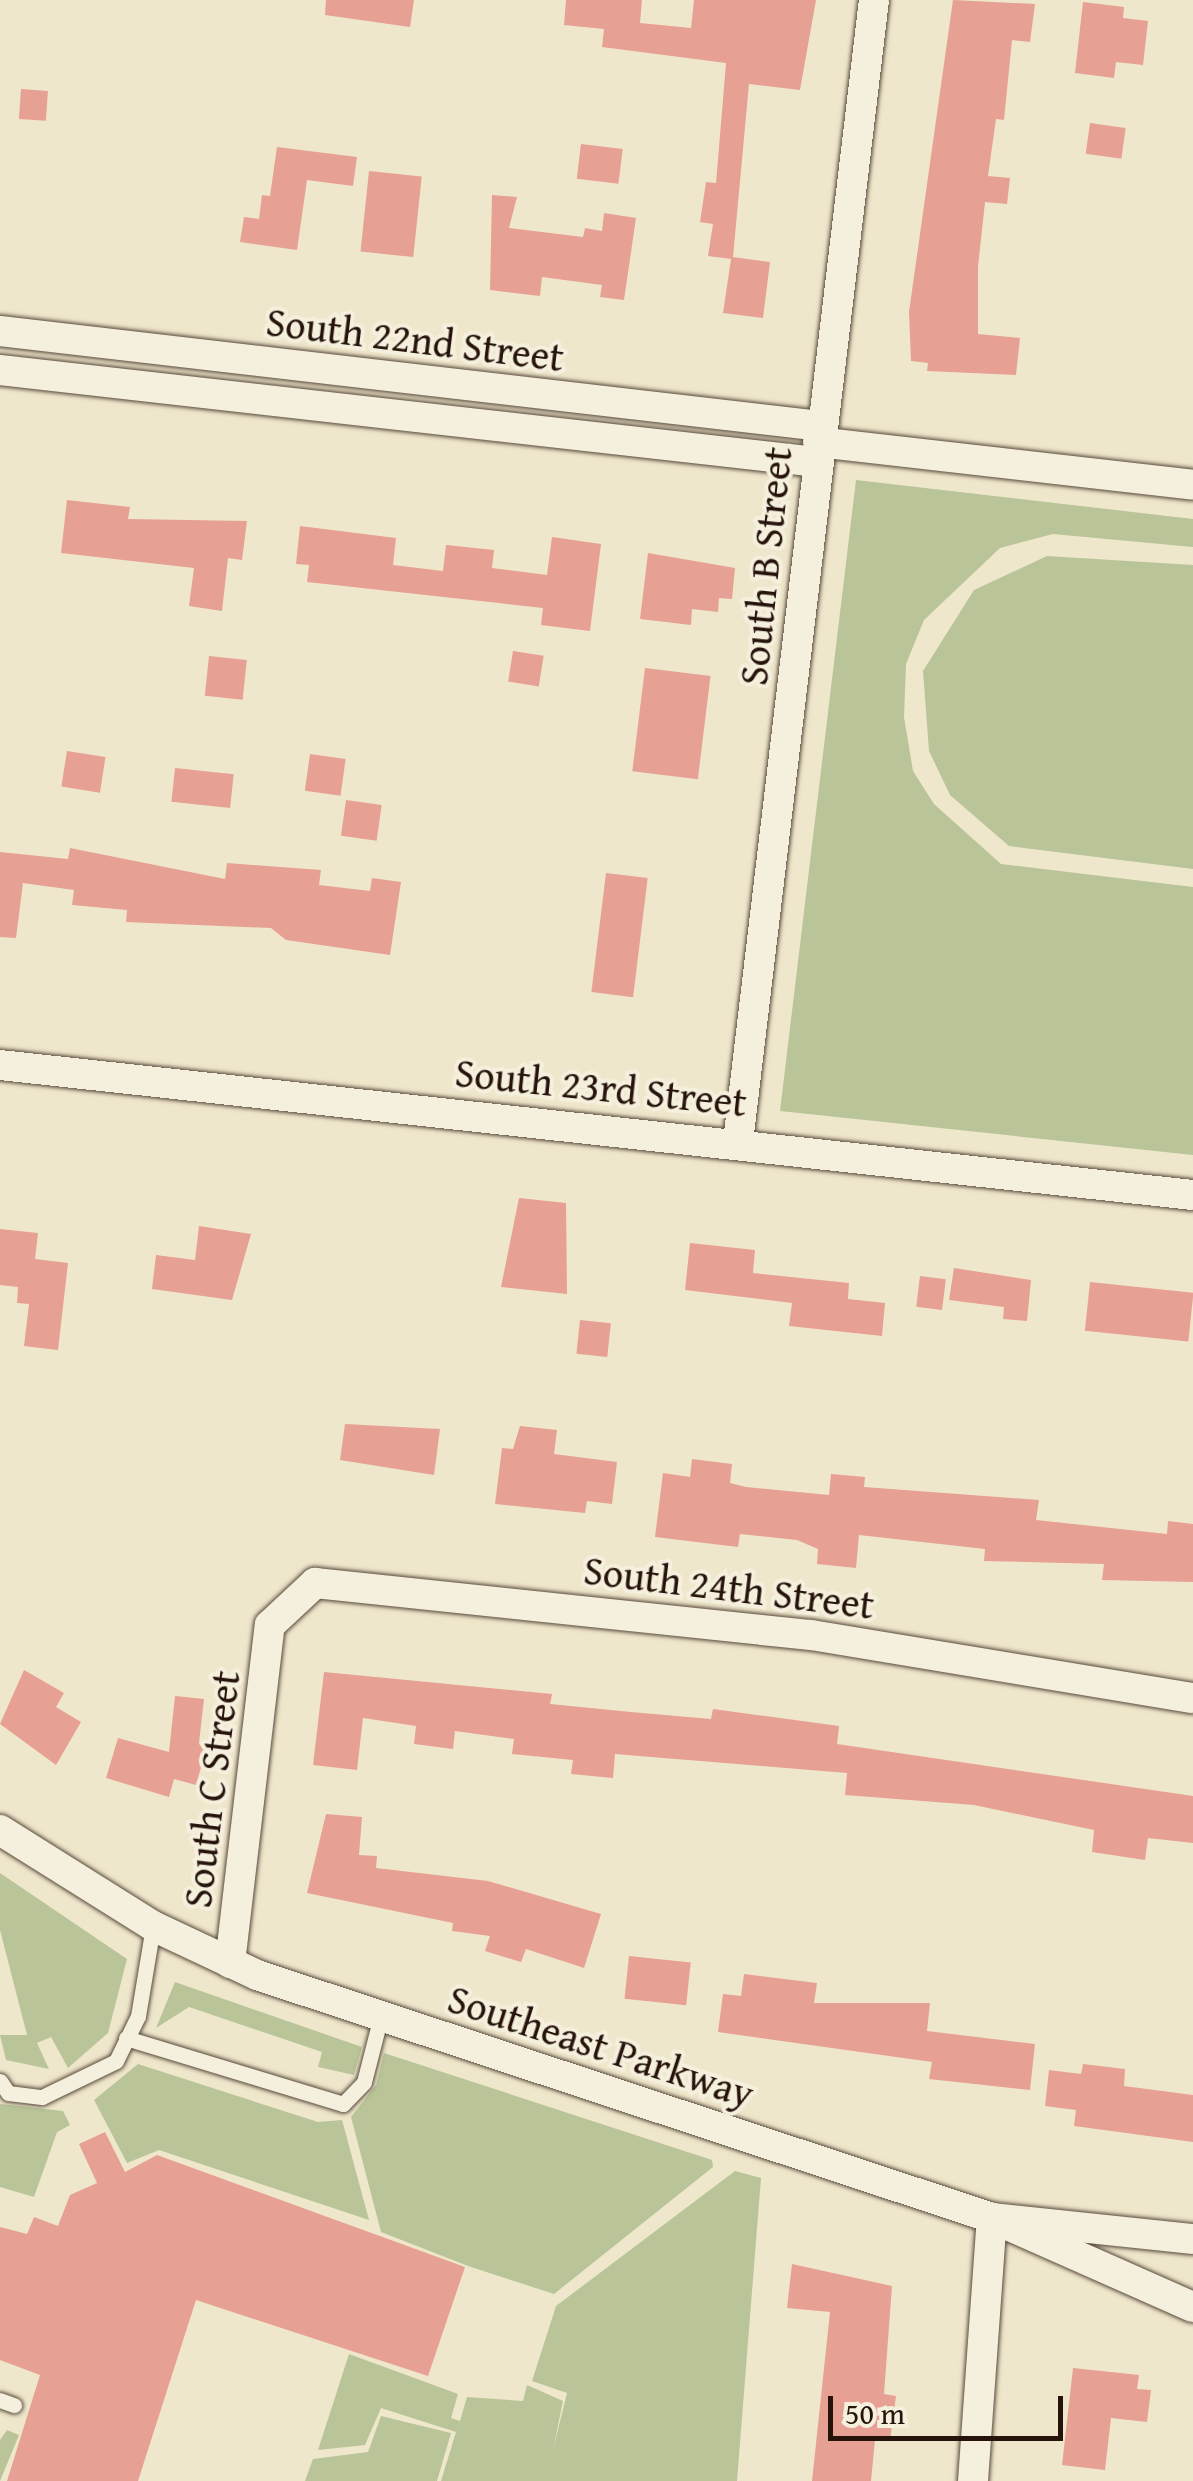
<!DOCTYPE html>
<style>
body{margin:0}
#map{position:relative;width:1193px;height:2481px;overflow:hidden;background:#efe7cb;font-family:"Gentium Book Plus",serif}
div>[style]{position:absolute}
.green>*{inset:0;background:#b9c598}
.building>*{inset:0;background:#e7a094;transform-origin:0 0}
.roads{filter:drop-shadow(0 0 2px #58493c) drop-shadow(0 0 2px #58493c)}
.service>*{height:15px;margin:-7.5px;padding:0 7.5px;transform-origin:7.5px;border-radius:7.5px;background:#f5efdd}
.minor>*{height:30px;margin:-15px;padding:0 15px;transform-origin:15px;border-radius:15px;background:#f5efdd}
span{translate:-50% -50%;white-space:nowrap;text-align:center;line-height:1.15;-webkit-text-stroke:8px #f5efdd;paint-order:stroke}
.street-label{font-size:40px;color:#26140c}
.scale{position:absolute;left:828px;top:2396px;width:235px;height:45px;box-sizing:border-box;border:5px solid #26140c;border-top:0;padding-left:12px;font-size:30px;line-height:35px;white-space:nowrap;color:#26140c;-webkit-text-stroke:8px #f5efdd;paint-order:stroke}
</style>
<div id="map">
<div class="green">
<i style="clip-path:polygon(856px 480px,1193px 519px,1193px 547px,1053px 534px,1000px 548px,924px 620px,906px 664px,904px 717px,913px 771px,934px 804px,1001px 864px,1193px 887px,1193px 1155px,780px 1111px)"></i>
<i style="clip-path:polygon(1047px 556px,1193px 565px,1193px 869px,1009px 846px,950px 795px,929px 751px,923px 671px,974px 590px)"></i>
<i style="clip-path:polygon(0 1873px,127px 1959px,108px 2033px,68px 2068px,51px 2037px,37px 2043px,49px 2069px,6px 2060px,0 2035px,27px 2035px,0 1930px)"></i>
<i style="clip-path:polygon(175px 1982px,362px 2047px,354px 2075px,318px 2067px,322px 2052px,189px 2007px,156px 2028px)"></i>
<i style="clip-path:polygon(384px 2053px,712px 2160px,713px 2167px,554px 2294px,468px 2266px,381px 2232px,351px 2117px,376px 2085px)"></i>
<i style="clip-path:polygon(138px 2064px,318px 2122px,342px 2120px,369px 2220px,159px 2150px,127px 2163px,94px 2100px)"></i>
<i style="clip-path:polygon(0 2104px,63px 2111px,70px 2125px,57px 2132px,34px 2197px,0 2187px)"></i>
<i style="clip-path:polygon(735px 2171px,761px 2178px,737px 2481px,441px 2481px,456px 2432px,381px 2408px,365px 2445px,318px 2450px,349px 2354px,458px 2394px,451px 2418px,460px 2421px,467px 2397px,523px 2401px,527px 2385px,563px 2401px,553px 2450px,567px 2393px,532px 2381px,556px 2306px)"></i>
<i style="clip-path:polygon(381px 2416px,451px 2433px,437px 2481px,305px 2481px,313px 2459px,368px 2452px)"></i>
<i style="clip-path:polygon(7px 2430px,19px 2435px,0 2481px,0 2440px)"></i>
</div>
<div class="building">
<i style="clip-path:polygon(326px 0,414px 0,410px 27px,325px 15px)"></i>
<i style="clip-path:polygon(566px 0,642px 0,640px 23px,691px 28px,694px 0,816px 0,800px 90px,749px 84px,733px 257px,770px 262px,763px 318px,723px 313px,731px 259px,708px 256px,713px 224px,700px 222px,706px 182px,716px 183px,726px 63px,602px 47px,604px 29px,564px 25px)"></i>
<i style="clip-path:polygon(953px 0,1035px 4px,1030px 42px,1012px 40px,1004px 120px,996px 119px,988px 176px,1010px 178px,1007px 204px,985px 202px,978px 267px,978px 334px,1020px 338px,1016px 375px,927px 371px,928px 363px,911px 361px,909px 312px)"></i>
<i style="clip-path:polygon(1083px 2px,1124px 7px,1123px 18px,1148px 21px,1143px 65px,1116px 62px,1114px 78px,1075px 73px)"></i>
<i style="left:21px;top:89px;width:27px;height:30px;rotate:4deg"></i>
<i style="left:1090px;top:123px;width:36px;height:31px;rotate:8deg"></i>
<i style="left:581px;top:144px;width:42px;height:35px;rotate:7deg"></i>
<i style="clip-path:polygon(277px 147px,357px 157px,353px 186px,307px 180px,297px 250px,240px 242px,244px 217px,259px 219px,262px 195px,270px 196px)"></i>
<i style="left:369px;top:171px;width:53px;height:81px;rotate:6deg"></i>
<i style="clip-path:polygon(492px 195px,517px 197px,509px 228px,583px 237px,585px 228px,602px 231px,604px 213px,636px 218px,624px 300px,600px 297px,602px 285px,542px 277px,540px 296px,490px 290px)"></i>
<i style="clip-path:polygon(67px 500px,130px 507px,128px 519px,247px 521px,242px 560px,228px 558px,222px 611px,189px 606px,194px 568px,61px 553px)"></i>
<i style="clip-path:polygon(300px 526px,396px 538px,393px 565px,443px 571px,446px 545px,494px 550px,492px 568px,547px 575px,552px 537px,601px 544px,590px 631px,541px 625px,543px 608px,307px 582px,309px 565px,296px 564px)"></i>
<i style="clip-path:polygon(648px 553px,735px 568px,732px 599px,719px 598px,718px 612px,692px 609px,691px 625px,640px 619px)"></i>
<i style="left:513px;top:651px;width:31px;height:31px;rotate:9deg"></i>
<i style="left:209px;top:656px;width:38px;height:40px;rotate:6deg"></i>
<i style="left:645px;top:668px;width:66px;height:104px;rotate:7deg"></i>
<i style="left:67px;top:751px;width:39px;height:36px;rotate:9deg"></i>
<i style="left:310px;top:754px;width:36px;height:37px;rotate:8deg"></i>
<i style="left:175px;top:768px;width:59px;height:34px;rotate:6deg"></i>
<i style="left:346px;top:800px;width:36px;height:36px;rotate:8deg"></i>
<i style="clip-path:polygon(70px 848px,225px 879px,227px 863px,321px 870px,319px 885px,370px 891px,372px 878px,401px 882px,390px 955px,286px 940px,271px 928px,126px 922px,127px 910px,72px 905px,74px 890px,23px 883px,16px 938px,0 937px,0 852px,68px 859px)"></i>
<i style="left:606px;top:873px;width:42px;height:120px;rotate:7deg"></i>
<i style="clip-path:polygon(519px 1198px,566px 1203px,567px 1294px,501px 1287px)"></i>
<i style="clip-path:polygon(199px 1226px,251px 1234px,232px 1300px,152px 1289px,156px 1255px,195px 1260px)"></i>
<i style="clip-path:polygon(0 1229px,38px 1233px,35px 1259px,68px 1263px,58px 1350px,24px 1346px,29px 1304px,17px 1303px,18px 1287px,0 1285px)"></i>
<i style="clip-path:polygon(690px 1243px,755px 1250px,753px 1273px,849px 1283px,848px 1299px,885px 1303px,882px 1336px,789px 1326px,792px 1303px,685px 1290px)"></i>
<i style="clip-path:polygon(954px 1268px,1031px 1280px,1027px 1321px,1003px 1319px,1004px 1307px,949px 1300px)"></i>
<i style="left:920px;top:1276px;width:26px;height:31px;rotate:7deg"></i>
<i style="left:1090px;top:1282px;width:104px;height:49px;rotate:6deg"></i>
<i style="left:580px;top:1320px;width:31px;height:34px;rotate:6deg"></i>
<i style="clip-path:polygon(345px 1424px,440px 1429px,434px 1475px,340px 1460px)"></i>
<i style="clip-path:polygon(520px 1426px,557px 1430px,554px 1454px,617px 1462px,612px 1504px,587px 1501px,585px 1513px,495px 1504px,502px 1448px,513px 1449px)"></i>
<i style="clip-path:polygon(692px 1459px,732px 1464px,730px 1483px,746px 1487px,829px 1495px,831px 1474px,865px 1477px,864px 1487px,1039px 1500px,1036px 1520px,1167px 1534px,1168px 1521px,1193px 1524px,1193px 1582px,1102px 1580px,1104px 1564px,984px 1561px,985px 1549px,859px 1535px,856px 1568px,817px 1564px,818px 1549px,797px 1540px,740px 1534px,738px 1547px,655px 1537px,663px 1473px,690px 1477px)"></i>
<i style="clip-path:polygon(24px 1670px,64px 1693px,56px 1707px,81px 1722px,56px 1765px,0 1724px)"></i>
<i style="clip-path:polygon(324px 1672px,552px 1694px,550px 1704px,631px 1712px,711px 1719px,713px 1709px,839px 1726px,837px 1744px,1193px 1796px,1193px 1843px,1148px 1838px,1145px 1860px,1092px 1852px,1094px 1830px,974px 1805px,845px 1795px,847px 1773px,615px 1754px,613px 1778px,571px 1774px,573px 1760px,512px 1754px,514px 1739px,455px 1731px,453px 1749px,414px 1744px,416px 1726px,363px 1718px,357px 1770px,313px 1765px)"></i>
<i style="clip-path:polygon(175px 1696px,204px 1699px,199px 1743px,207px 1746px,196px 1785px,174px 1779px,169px 1797px,106px 1778px,118px 1738px,169px 1752px)"></i>
<i style="clip-path:polygon(326px 1814px,362px 1817px,359px 1855px,377px 1856px,376px 1868px,488px 1881px,601px 1914px,584px 1968px,526px 1949px,521px 1962px,485px 1951px,490px 1936px,452px 1931px,453px 1923px,307px 1893px)"></i>
<i style="left:629px;top:1956px;width:62px;height:43px;rotate:6deg"></i>
<i style="clip-path:polygon(744px 1974px,817px 1983px,814px 2003px,930px 2003px,927px 2031px,1035px 2044px,1030px 2090px,929px 2079px,932px 2062px,718px 2032px,723px 1994px,741px 1996px)"></i>
<i style="clip-path:polygon(1083px 2064px,1125px 2069px,1124px 2086px,1193px 2095px,1193px 2142px,1074px 2126px,1076px 2110px,1045px 2106px,1049px 2070px,1081px 2074px)"></i>
<i style="clip-path:polygon(105px 2132px,125px 2172px,157px 2155px,465px 2267px,428px 2376px,196px 2300px,138px 2481px,7px 2481px,40px 2375px,0 2360px,0 2227px,27px 2234px,34px 2217px,58px 2226px,70px 2195px,97px 2183px,79px 2144px)"></i>
<i style="clip-path:polygon(792px 2264px,892px 2286px,884px 2394px,896px 2396px,890px 2441px,875px 2440px,871px 2481px,812px 2481px,830px 2312px,787px 2308px)"></i>
<i style="clip-path:polygon(1073px 2368px,1139px 2375px,1137px 2389px,1151px 2390px,1147px 2422px,1111px 2418px,1105px 2470px,1062px 2465px)"></i>
</div>
<div class="roads">
<div class="service">
<i style="left:126px;top:2038px;width:227px;rotate:16.9deg"></i>
<i style="left:343px;top:2104px;width:30px;rotate:-46deg"></i>
<i style="left:364px;top:2082px;width:68px;rotate:-75.6deg"></i>
<i style="left:0;top:2081px;width:14px;rotate:56deg"></i>
<i style="left:8px;top:2093px;width:34px;rotate:7deg"></i>
<i style="left:42px;top:2097px;width:82px;rotate:-25.9deg"></i>
<i style="left:116px;top:2061px;width:50px;rotate:-63.9deg"></i>
<i style="left:138px;top:2016px;width:91px;rotate:-80.5deg"></i>
<i style="left:0;top:2400px;width:15px;rotate:20deg"></i>
</div>
<div class="minor">
<i style="left:0;top:331px;width:825px;rotate:6.61deg"></i>
<i style="left:0;top:370px;width:821px;rotate:6.43deg"></i>
<i style="left:818px;top:442px;width:377px;rotate:6.5deg"></i>
<i style="left:0;top:1065px;width:1200px;rotate:6.22deg"></i>
<i style="left:738px;top:1142px;width:1150px;rotate:-83.21deg"></i>
<i style="left:0;top:1830px;width:181px;rotate:32.1deg"></i>
<i style="left:153px;top:1926px;width:115px;rotate:25.2deg"></i>
<i style="left:257px;top:1975px;width:774px;rotate:18.29deg"></i>
<i style="left:992px;top:2218px;width:220px;rotate:23.9deg"></i>
<i style="left:230px;top:1963px;width:340px;rotate:-83.3deg"></i>
<i style="left:270px;top:1625px;width:62px;rotate:-43deg"></i>
<i style="left:315px;top:1583px;width:499px;rotate:6deg"></i>
<i style="left:811px;top:1635px;width:387px;rotate:9.4deg"></i>
<i style="left:973px;top:2481px;width:264px;rotate:-85.9deg"></i>
<i style="left:992px;top:2218px;width:202px;rotate:6deg"></i>
</div>
</div>
<div class="street-label">
<span style="left:415px;top:339px;rotate:7deg">South 22nd Street</span>
<span style="left:765px;top:566px;rotate:-84deg">South B Street</span>
<span style="left:601px;top:1087px;rotate:6deg">South 23rd Street</span>
<span style="left:729px;top:1587px;rotate:7deg">South 24th Street</span>
<span style="left:211px;top:1789px;rotate:-83deg">South C Street</span>
<span style="left:601px;top:2046px;rotate:18deg">Southeast Parkway</span>
</div>
<div class="scale">50 m</div>
</div>
